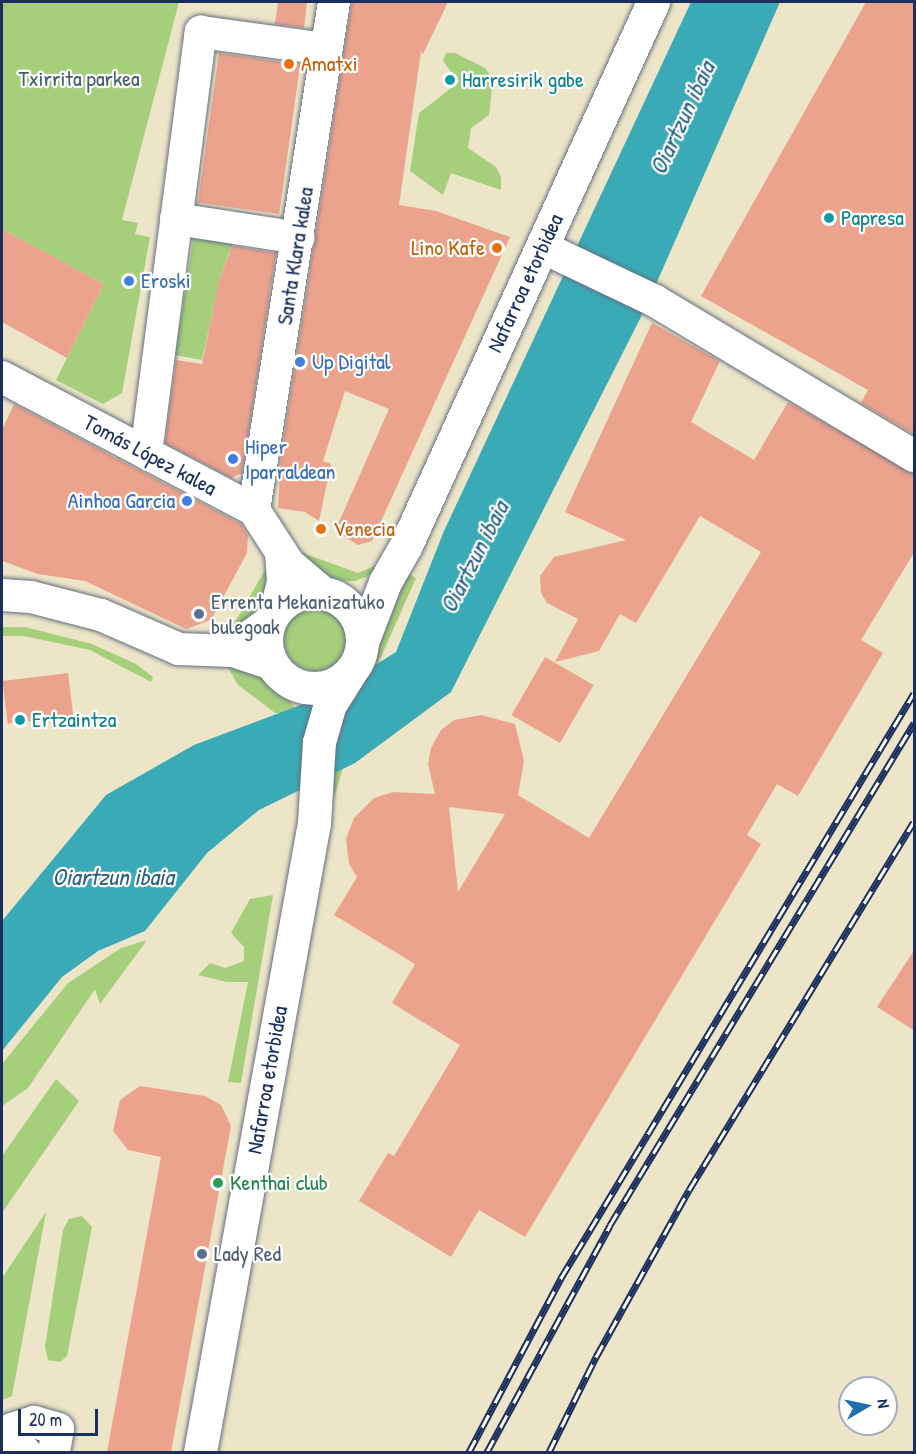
<!DOCTYPE html>
<meta charset="utf-8">
<style>
body{margin:0}
#map{position:relative;width:916px;height:1454px;overflow:hidden;background:#ede5c7;font-family:"Patrick Hand",sans-serif}
div>[style]{position:absolute}
.green>*{inset:0;background:#a5cf7b}
.round{border-radius:50%}
.water>*{inset:0;background:#3aabb6}
.building>*{inset:0;background:#eca38d;transform-origin:0 0}
.roads{filter:drop-shadow(0 0 2px #646f83) drop-shadow(0 0 2px #646f83)}
.minor>*{height:32px;margin:-16px;padding:0 16px;transform-origin:16px;border-radius:16px;background:#fff}
.major>*{height:33px;margin:-16.5px;padding:0 16.5px;transform-origin:16.5px;border-radius:16.5px;background:#fff}
.major>.ring{margin:-16.5px;padding:0;box-sizing:content-box;background:none;border:33px solid #fff;border-radius:50%}
.rail>*{height:7px;margin-top:-3.5px;transform-origin:0;background:repeating-linear-gradient(90deg,#fff 0 14px,#1b2f5e 0 28px);box-sizing:border-box;border-block:2px solid #1b2f5e}
.dots>*{width:16px;height:16px;translate:-50% -50%;box-sizing:border-box;border:3px solid #fff;border-radius:50%}
span{translate:-50% -50%;white-space:nowrap;text-align:center;line-height:1.15;-webkit-text-stroke:4.5px #fff;paint-order:stroke}
.food-label{font-size:22px;color:#c56008}
.left{translate:0 -50%;text-align:left}
.right{translate:-100% -50%;text-align:right}
.park-label{font-size:22px;color:#445f67}
.culture-label{font-size:22px;color:#0d838f}
.street-label{font-size:22px;color:#1b2f5e}
.shop-label{font-size:22px;color:#366cbe}
.service-label{font-size:22px;color:#4e5e75}
.leisure-label{font-size:22px;color:#27864d}
.water-label{font-size:24px;color:#276181;font-style:italic}
.frame{position:absolute;inset:0;border:3px solid #1b2f5e;pointer-events:none}
.north{position:absolute;left:838px;top:1376px;width:60px;height:60px;box-sizing:border-box;background:#fff;border:2px solid #a4acbf;border-radius:50%;rotate:81deg;font-size:16px;font-weight:700;line-height:24px;text-align:center;color:#1b2f5e}
.north::after{content:'';display:block;margin:auto;width:21px;height:27px;background:#1f6fb2;clip-path:polygon(50% 0,100% 100%,50% 72%,0 100%)}
.scale{position:absolute;left:18px;top:1409px;width:80px;height:27px;box-sizing:border-box;border:3px solid #1b2f5e;border-top:0;padding-left:8px;font-size:18px;line-height:21px;white-space:nowrap;color:#1b2f5e;-webkit-text-stroke:4px #fff;paint-order:stroke}
</style>
<div id="map">
<div class="green">
<i style="clip-path:polygon(2px 2px,179px 2px,122px 220px,138px 223px,135px 234px,150px 237px,122px 393px,103px 404px,56px 380px,104px 284px,2px 229px)"></i>
<i style="clip-path:polygon(446px 53px,455px 53px,485px 68px,493px 79px,489px 115px,471px 128px,468px 148px,496px 167px,501px 177px,501px 190px,451px 173px,443px 195px,410px 171px,419px 113px,459px 82px,443px 61px)"></i>
<i style="clip-path:polygon(194px 235px,233px 243px,221px 274px,202px 360px,175px 355px)"></i>
<i style="clip-path:polygon(303px 553px,358px 573px,379px 564px,368px 576px,355px 581px,325px 581px,298px 555px)"></i>
<i style="clip-path:polygon(269px 563px,271px 585px,258px 617px,227px 636px)"></i>
<i style="clip-path:polygon(407px 573px,416px 578px,366px 691px,334px 798px,334px 750px,376px 652px,375px 627px)"></i>
<i class="round" style="left:284px;top:609px;width:62px;height:62px"></i>
<i style="clip-path:polygon(2px 627px,25px 627px,92px 644px,136px 664px,153px 677px,151px 682px,90px 650px,24px 636px,2px 636px)"></i>
<i style="clip-path:polygon(226px 664px,256px 669px,281px 690px,299px 713px,275px 713px,238px 685px)"></i>
<i style="clip-path:polygon(273px 895px,241px 1083px,228px 1082px,248px 982px,227px 982px,198px 975px,210px 963px,225px 968px,244px 961px,244px 947px,231px 933px,250px 899px)"></i>
<i style="clip-path:polygon(147px 940px,100px 1004px,95px 989px,28px 1088px,2px 1106px,2px 1064px,68px 983px,121px 948px)"></i>
<i style="clip-path:polygon(56px 1079px,79px 1101px,2px 1213px,2px 1156px)"></i>
<i style="clip-path:polygon(46px 1212px,12px 1396px,2px 1400px,2px 1278px)"></i>
<i style="clip-path:polygon(82px 1216px,92px 1227px,67px 1356px,60px 1362px,48px 1360px,45px 1347px,63px 1230px,69px 1219px)"></i>
</div>
<div class="water">
<i style="clip-path:polygon(691px 2px,780px 2px,646px 307px,451px 692px,355px 763px,259px 810px,207px 853px,145px 931px,98px 951px,62px 977px,2px 1051px,2px 921px,106px 795px,194px 745px,327px 695px,396px 652px,444px 531px)"></i>
</div>
<div class="building">
<i style="clip-path:polygon(278px 2px,307px 2px,304px 28px,275px 24px)"></i>
<i style="clip-path:polygon(352px 2px,448px 2px,423px 54px,421px 51px,399px 205px,436px 211px,510px 237px,372px 541px,358px 545px,335px 531px,389px 409px,345px 391px,323px 461px,331px 464px,319px 521px,305px 512px,278px 508px,281px 456px)"></i>
<i style="clip-path:polygon(866px 2px,915px 2px,915px 435px,861px 403px,868px 390px,701px 296px)"></i>
<i style="left:219px;top:53px;width:82px;height:151px;rotate:8deg"></i>
<i style="clip-path:polygon(2px 229px,104px 284px,67px 358px,2px 322px)"></i>
<i style="clip-path:polygon(232px 246px,276px 253px,242px 473px,231px 478px,165px 443px,176px 360px,202px 364px,219px 280px)"></i>
<i style="clip-path:polygon(evenodd,652px 323px,720px 361px,691px 422px,754px 460px,788px 402px,915px 474px,915px 551px,861px 640px,883px 653px,798px 796px,777px 784px,747px 835px,761px 844px,525px 1237px,479px 1210px,451px 1257px,359px 1201px,388px 1153px,394px 1156px,460px 1045px,392px 1003px,415px 964px,334px 915px,357px 877px,349px 864px,346px 839px,354px 818px,374px 798px,393px 792px,435px 794px,428px 764px,431px 748px,441px 730px,454px 720px,481px 715px,515px 724px,524px 761px,518px 795px,589px 838px,761px 552px,700px 516px,636px 623px,620px 614px,599px 651px,555px 662px,578px 619px,547px 603px,541px 593px,540px 576px,554px 557px,626px 540px,565px 512px,652px 323px,449px 807px,505px 814px,458px 892px,449px 807px)"></i>
<i style="clip-path:polygon(14px 404px,241px 524px,248px 535px,247px 553px,211px 620px,186px 629px,85px 581px,38px 574px,2px 561px,2px 430px)"></i>
<i style="left:545px;top:657px;width:56px;height:67px;rotate:30deg"></i>
<i style="left:68px;top:673px;width:43px;height:66px;rotate:83deg"></i>
<i style="clip-path:polygon(915px 949px,915px 1031px,877px 1007px)"></i>
<i style="clip-path:polygon(140px 1086px,205px 1096px,221px 1105px,231px 1126px,171px 1452px,107px 1452px,161px 1157px,128px 1150px,113px 1131px,120px 1100px)"></i>
</div>
<div class="roads">
<div class="minor">
<i style="left:176px;top:219px;width:124px;rotate:8.8deg"></i>
<i style="left:542px;top:247px;width:125px;rotate:25.5deg"></i>
<i style="left:655px;top:301px;width:302px;rotate:30.9deg"></i>
<i style="left:2px;top:377px;width:285px;rotate:27.8deg"></i>
<i style="left:254px;top:510px;width:64px;rotate:57.1deg"></i>
<i style="left:289px;top:564px;width:43px;rotate:40.3deg"></i>
<i style="left:146px;top:453px;width:425px;rotate:-82.6deg"></i>
<i style="left:201px;top:32px;width:125px;rotate:7.8deg"></i>
<i style="left:254px;top:510px;width:514px;rotate:-81.05deg"></i>
<i style="left:2px;top:595px;width:29px;rotate:4deg"></i>
<i style="left:31px;top:597px;width:72px;rotate:14.4deg"></i>
<i style="left:101px;top:615px;width:85px;rotate:23.6deg"></i>
<i style="left:179px;top:649px;width:54px;rotate:2.1deg"></i>
<i style="left:233px;top:651px;width:41px;rotate:18.4deg"></i>
<i style="left:276px;top:610px;width:30px;rotate:-76deg"></i>
<i style="left:283px;top:581px;width:29px;rotate:-94deg"></i>
<i style="left:219px;top:650px;width:29px;rotate:-22deg"></i>
<i style="left:246px;top:639px;width:29px;rotate:-36deg"></i>
<i style="left:25px;top:1452px;width:15px;rotate:-138deg"></i>
<i style="left:14px;top:1442px;width:13px;rotate:-99deg"></i>
<i style="left:12px;top:1429px;width:23px;rotate:-18deg"></i>
<i style="left:34px;top:1422px;width:25px;rotate:16deg"></i>
<i style="left:58px;top:1429px;width:23px;rotate:100deg"></i>
</div>
<div class="major">
<i class="ring" style="left:266px;top:592px;width:63px;height:63px"></i>
<i style="left:362px;top:642px;width:64px;rotate:-69deg"></i>
<i style="left:385px;top:582px;width:43px;rotate:-60.4deg"></i>
<i style="left:406px;top:545px;width:597px;rotate:-65.54deg"></i>
<i style="left:200px;top:1452px;width:639px;rotate:-79.73deg"></i>
<i style="left:314px;top:823px;width:81px;rotate:-86.5deg"></i>
<i style="left:319px;top:742px;width:37px;rotate:-74deg"></i>
<i style="left:329px;top:706px;width:39px;rotate:-58deg"></i>
</div>
</div>
<div class="rail">
<i style="left:469px;top:1452px;width:197px;rotate:-62.1deg"></i>
<i style="left:561px;top:1278px;width:683px;rotate:-58.89deg"></i>
<i style="left:487px;top:1452px;width:258px;rotate:-61.5deg"></i>
<i style="left:610px;top:1225px;width:587px;rotate:-58.8deg"></i>
<i style="left:549px;top:1452px;width:106px;rotate:-63.7deg"></i>
<i style="left:596px;top:1357px;width:191px;rotate:-60.9deg"></i>
<i style="left:689px;top:1190px;width:431px;rotate:-58.6deg"></i>
</div>
<div class="dots">
<i style="left:289px;top:64px;background:#e8710a"></i>
<i style="left:450px;top:80px;background:#0f9aa8"></i>
<i style="left:829px;top:218px;background:#0f9aa8"></i>
<i style="left:497px;top:248px;background:#e8710a"></i>
<i style="left:129px;top:281px;background:#3f7fe0"></i>
<i style="left:300px;top:362px;background:#3f7fe0"></i>
<i style="left:233px;top:459px;background:#3f7fe0"></i>
<i style="left:187px;top:501px;background:#3f7fe0"></i>
<i style="left:321px;top:529px;background:#e8710a"></i>
<i style="left:199px;top:614px;background:#5c6f8a"></i>
<i style="left:20px;top:720px;background:#0f9aa8"></i>
<i style="left:218px;top:1183px;background:#2e9e5b"></i>
<i style="left:202px;top:1254px;background:#5c6f8a"></i>
</div>
<div class="food-label">
<span class="left" style="left:301px;top:64px">Amatxi</span>
<span class="right" style="left:485px;top:248px">Lino Kafe</span>
<span class="left" style="left:333px;top:529px">Venecia</span>
</div>
<div class="park-label">
<span style="left:79px;top:79px">Txirrita parkea</span>
</div>
<div class="culture-label">
<span class="left" style="left:462px;top:80px">Harresirik gabe</span>
<span class="left" style="left:841px;top:218px">Papresa</span>
<span class="left" style="left:32px;top:720px">Ertzaintza</span>
</div>
<div class="street-label">
<span style="left:295px;top:256px;rotate:-81deg">Santa Klara kalea</span>
<span style="left:525px;top:283px;rotate:-65deg">Nafarroa etorbidea</span>
<span style="left:150px;top:455px;rotate:28deg">Tomás López kalea</span>
<span style="left:267px;top:1080px;rotate:-80deg">Nafarroa etorbidea</span>
</div>
<div class="shop-label">
<span class="left" style="left:141px;top:281px">Eroski</span>
<span class="left" style="left:312px;top:362px">Up Digital</span>
<span class="left" style="left:245px;top:459px">Hiper<br>Iparraldean</span>
<span class="right" style="left:175px;top:501px">Ainhoa Garcia</span>
</div>
<div class="service-label">
<span class="left" style="left:211px;top:614px">Errenta Mekanizatuko<br>bulegoak</span>
<span class="left" style="left:214px;top:1254px">Lady Red</span>
</div>
<div class="leisure-label">
<span class="left" style="left:230px;top:1183px">Kenthai club</span>
</div>
<div class="water-label">
<span style="left:682px;top:118px;rotate:-65deg">Oiartzun ibaia</span>
<span style="left:474px;top:557px;rotate:-63deg">Oiartzun ibaia</span>
<span style="left:113px;top:877px">Oiartzun ibaia</span>
</div>
<div class="frame"></div>
<div class="north">N</div>
<div class="scale">20 m</div>
</div>
